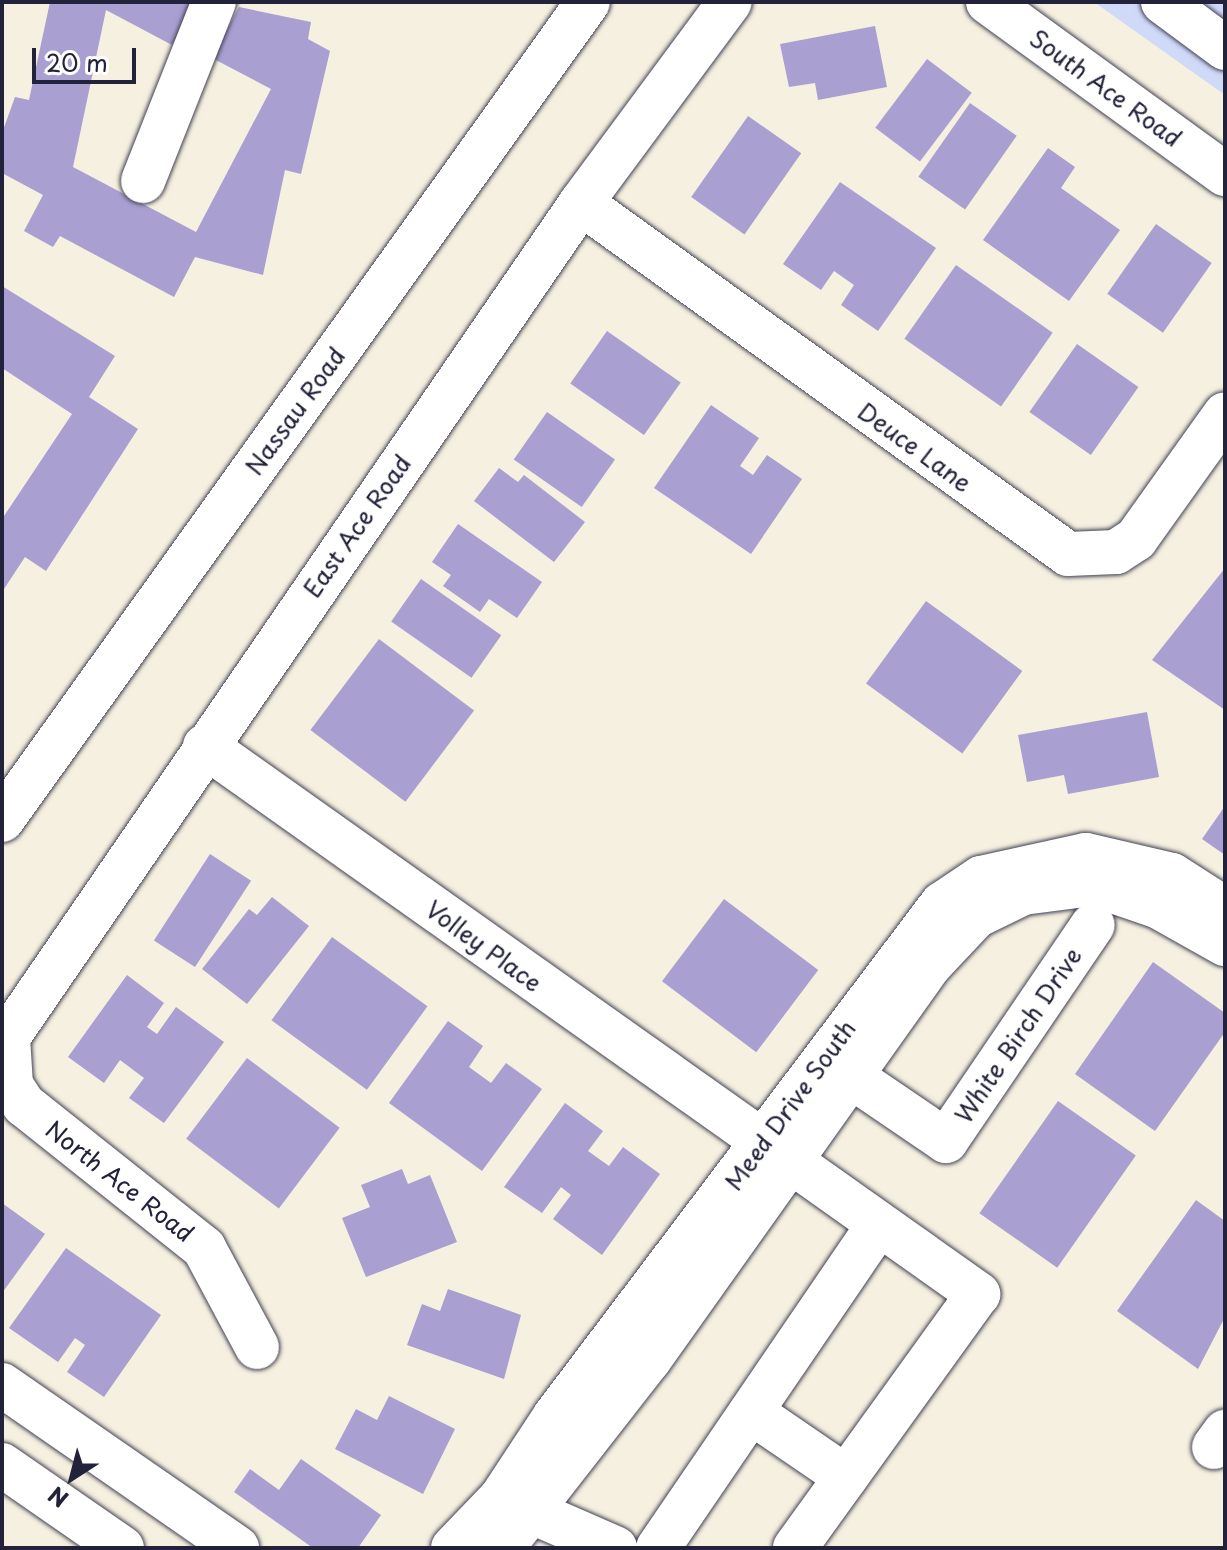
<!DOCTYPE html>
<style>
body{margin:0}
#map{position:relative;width:1227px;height:1550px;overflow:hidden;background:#f5f0df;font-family:"Playpen Sans",sans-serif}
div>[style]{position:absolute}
.built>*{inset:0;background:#d1d9f9}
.building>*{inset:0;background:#a9a0d1;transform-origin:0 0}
.roads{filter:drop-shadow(0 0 2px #424154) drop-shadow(0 0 2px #424154)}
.minor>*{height:44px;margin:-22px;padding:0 22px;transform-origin:22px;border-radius:22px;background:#fff}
span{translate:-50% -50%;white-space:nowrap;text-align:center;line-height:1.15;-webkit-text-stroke:6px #fff;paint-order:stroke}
.street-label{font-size:24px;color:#22223b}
.frame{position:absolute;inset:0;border:4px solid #22223b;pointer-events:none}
.north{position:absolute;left:32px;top:1438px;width:80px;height:80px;-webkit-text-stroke:6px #fff;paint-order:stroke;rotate:216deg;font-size:22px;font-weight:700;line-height:32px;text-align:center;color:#22223b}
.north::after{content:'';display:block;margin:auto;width:28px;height:36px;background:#22223b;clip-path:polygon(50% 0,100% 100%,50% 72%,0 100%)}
.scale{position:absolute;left:32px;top:48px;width:104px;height:36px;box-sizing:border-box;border:4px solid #22223b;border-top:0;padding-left:10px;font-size:24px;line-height:28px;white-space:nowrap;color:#22223b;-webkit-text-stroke:6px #fff;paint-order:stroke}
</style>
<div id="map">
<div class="built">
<i style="clip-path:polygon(1094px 2px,1225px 2px,1225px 95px)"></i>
</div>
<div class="building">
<i style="clip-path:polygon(50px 2px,195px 2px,172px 45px,106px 10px,73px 167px,196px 232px,271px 89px,212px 58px,239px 7px,311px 22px,308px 39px,330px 51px,301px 174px,285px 170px,263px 275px,195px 257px,174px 297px,60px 236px,53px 247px,24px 231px,43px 195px,2px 173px,2px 133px,15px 97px,29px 100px)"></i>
<i style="clip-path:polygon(875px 26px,887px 87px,818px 100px,815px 83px,789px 87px,780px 44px)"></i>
<i style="left:927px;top:59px;width:56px;height:86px;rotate:37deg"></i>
<i style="left:970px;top:103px;width:57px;height:90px;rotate:35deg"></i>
<i style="left:748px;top:116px;width:65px;height:99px;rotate:35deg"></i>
<i style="clip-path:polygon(1048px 148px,1075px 167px,1061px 188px,1120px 230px,1069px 301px,983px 240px)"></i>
<i style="clip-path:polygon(840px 182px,936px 248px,878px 331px,841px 305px,854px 285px,834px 271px,821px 290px,783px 264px)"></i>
<i style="left:1156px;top:224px;width:68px;height:85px;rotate:35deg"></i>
<i style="left:956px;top:265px;width:118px;height:90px;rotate:35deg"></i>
<i style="clip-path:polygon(2px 286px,115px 356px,89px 397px,138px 429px,46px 571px,25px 557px,2px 592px,2px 519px,72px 414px,2px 368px)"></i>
<i style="left:607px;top:331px;width:90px;height:64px;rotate:35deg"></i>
<i style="left:1077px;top:344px;width:75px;height:83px;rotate:35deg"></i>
<i style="clip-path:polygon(711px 405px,759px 438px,740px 466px,753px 475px,767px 455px,802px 479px,751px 554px,654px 488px)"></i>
<i style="left:547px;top:412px;width:83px;height:58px;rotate:35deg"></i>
<i style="clip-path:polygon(499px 468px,518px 482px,524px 475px,585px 522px,554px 562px,474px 501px)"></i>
<i style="clip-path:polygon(458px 524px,542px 582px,517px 618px,489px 599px,480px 612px,443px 586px,451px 575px,432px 562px)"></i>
<i style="clip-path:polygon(1225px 568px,1225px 710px,1152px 660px)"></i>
<i style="left:421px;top:579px;width:98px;height:52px;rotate:35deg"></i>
<i style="left:926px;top:601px;width:119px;height:102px;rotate:36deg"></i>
<i style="left:379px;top:639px;width:119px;height:114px;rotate:37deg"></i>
<i style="clip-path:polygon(1147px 712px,1159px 777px,1068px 794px,1064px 775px,1027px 782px,1018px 735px)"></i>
<i style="clip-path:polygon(1225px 806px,1225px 855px,1202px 839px)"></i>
<i style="left:210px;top:854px;width:49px;height:103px;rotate:33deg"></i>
<i style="clip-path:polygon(272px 897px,309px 926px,247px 1004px,202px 969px,249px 909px,257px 915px)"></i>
<i style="left:724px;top:899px;width:118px;height:103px;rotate:37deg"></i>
<i style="left:332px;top:937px;width:118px;height:103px;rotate:36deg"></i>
<i style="clip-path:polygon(1153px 962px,1225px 1013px,1225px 1032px,1155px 1131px,1075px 1074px)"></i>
<i style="clip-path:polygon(127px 975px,164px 1003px,147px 1027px,157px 1034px,176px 1007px,224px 1042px,164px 1123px,129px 1098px,144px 1078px,120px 1060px,104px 1083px,68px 1057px)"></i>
<i style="clip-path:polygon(448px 1021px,483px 1046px,469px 1067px,491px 1083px,506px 1063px,542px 1089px,482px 1171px,389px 1103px)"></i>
<i style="left:247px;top:1058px;width:116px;height:101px;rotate:37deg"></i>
<i style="left:1058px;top:1101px;width:95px;height:137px;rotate:35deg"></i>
<i style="clip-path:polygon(565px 1103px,603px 1131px,588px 1151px,609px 1166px,623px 1147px,660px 1174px,602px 1255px,553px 1219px,571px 1195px,561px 1187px,542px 1213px,504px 1187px)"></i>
<i style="clip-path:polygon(402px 1169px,408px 1184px,430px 1175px,457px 1242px,366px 1277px,342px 1218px,370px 1207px,361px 1185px)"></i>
<i style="clip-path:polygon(1196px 1200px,1225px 1221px,1225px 1317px,1198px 1369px,1117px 1311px)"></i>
<i style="clip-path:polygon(2px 1203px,45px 1234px,2px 1293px)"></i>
<i style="clip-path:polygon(66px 1248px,161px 1315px,104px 1397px,67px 1372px,85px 1345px,75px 1338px,58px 1362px,9px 1328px)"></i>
<i style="clip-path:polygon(448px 1289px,521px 1315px,504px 1379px,407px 1345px,422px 1304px,440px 1311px)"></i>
<i style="clip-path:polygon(389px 1396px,455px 1429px,423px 1494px,335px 1449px,356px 1409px,377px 1420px)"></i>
<i style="clip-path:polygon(301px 1459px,381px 1515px,358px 1548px,313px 1548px,234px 1492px,250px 1469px,279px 1490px)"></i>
</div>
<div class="roads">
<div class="minor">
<i style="left:988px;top:2px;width:293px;rotate:36deg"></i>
<i style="left:1163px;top:2px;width:77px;rotate:36.6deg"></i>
<i style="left:143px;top:181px;width:193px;rotate:-68.4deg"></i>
<i style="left:581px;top:203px;width:600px;rotate:35.78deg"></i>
<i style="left:1068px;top:554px;width:48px;rotate:-2.4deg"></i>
<i style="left:1116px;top:552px;width:24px;rotate:-33deg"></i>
<i style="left:1136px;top:539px;width:153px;rotate:-54.5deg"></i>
<i style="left:205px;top:746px;width:948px;rotate:35.33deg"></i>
<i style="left:978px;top:1294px;width:313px;rotate:125.8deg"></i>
<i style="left:2px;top:820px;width:1006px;rotate:-54.38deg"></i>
<i style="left:827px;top:1060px;width:144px;rotate:34.2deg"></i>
<i style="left:946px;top:1141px;width:261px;rotate:-55.8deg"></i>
<i style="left:257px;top:1347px;width:112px;rotate:-118.2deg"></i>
<i style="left:204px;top:1248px;width:230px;rotate:-141.5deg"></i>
<i style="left:24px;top:1105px;width:24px;rotate:-123deg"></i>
<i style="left:11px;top:1085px;width:48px;rotate:-93.6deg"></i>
<i style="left:8px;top:1037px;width:1012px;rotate:-55.51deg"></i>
<i style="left:581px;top:203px;width:250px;rotate:-53.5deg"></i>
<i style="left:2px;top:1385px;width:286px;rotate:34.7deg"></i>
<i style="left:751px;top:1412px;width:115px;rotate:34.4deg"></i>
<i style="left:1214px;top:1447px;width:19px;rotate:-54deg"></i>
<i style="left:2px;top:1465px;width:146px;rotate:34.7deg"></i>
<i style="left:507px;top:1501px;width:118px;rotate:23.5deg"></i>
<i style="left:453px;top:1548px;width:69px;rotate:-46.2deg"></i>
<i style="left:501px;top:1498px;width:98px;rotate:-56.6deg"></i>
<i style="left:555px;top:1416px;width:642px;rotate:-52.92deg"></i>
<i style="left:942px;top:904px;width:47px;rotate:-33.7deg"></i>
<i style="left:981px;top:878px;width:107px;rotate:-12.4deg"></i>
<i style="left:1086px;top:855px;width:88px;rotate:13.1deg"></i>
<i style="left:1172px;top:875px;width:63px;rotate:32.7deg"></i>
<i style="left:502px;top:1548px;width:239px;rotate:-52deg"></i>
<i style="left:649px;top:1360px;width:485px;rotate:-54.6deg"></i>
<i style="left:930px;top:965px;width:67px;rotate:-46.8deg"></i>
<i style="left:976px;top:916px;width:52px;rotate:-26.1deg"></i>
<i style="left:1023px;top:893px;width:70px;rotate:-7.4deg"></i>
<i style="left:1092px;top:884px;width:71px;rotate:18.9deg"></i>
<i style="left:1159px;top:907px;width:76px;rotate:29.3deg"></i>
<i style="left:658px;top:1548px;width:391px;rotate:-55.7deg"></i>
</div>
</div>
<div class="street-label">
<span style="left:1106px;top:88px;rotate:36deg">South Ace Road</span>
<span style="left:295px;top:411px;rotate:-54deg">Nassau Road</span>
<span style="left:915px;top:447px;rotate:36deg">Deuce Lane</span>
<span style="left:357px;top:526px;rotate:-55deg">East Ace Road</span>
<span style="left:484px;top:946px;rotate:36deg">Volley Place</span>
<span style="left:1018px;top:1035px;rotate:-56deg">White Birch Drive</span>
<span style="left:790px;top:1105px;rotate:-54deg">Meed Drive South</span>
<span style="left:120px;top:1181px;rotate:38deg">North Ace Road</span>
</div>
<div class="frame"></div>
<div class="north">N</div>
<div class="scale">20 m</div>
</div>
